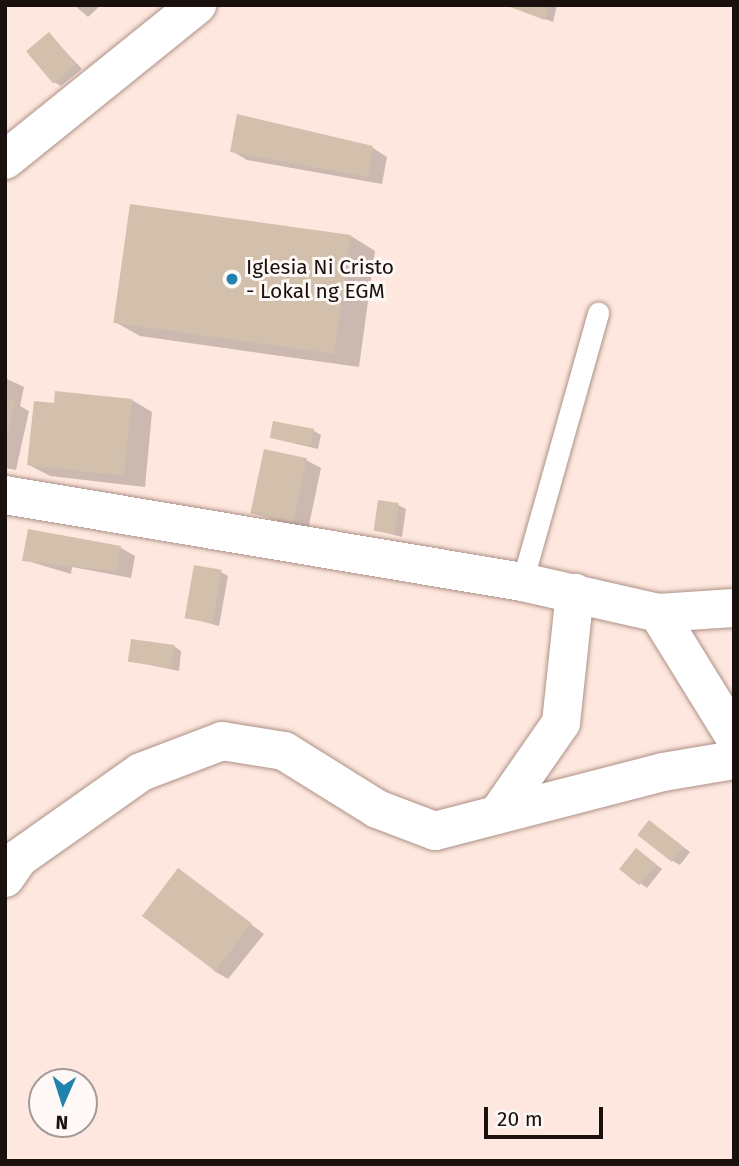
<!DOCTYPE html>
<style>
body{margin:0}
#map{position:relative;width:739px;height:1166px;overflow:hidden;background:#fee7de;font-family:"Fira Sans",sans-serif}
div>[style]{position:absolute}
.shadow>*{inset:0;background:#0003}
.building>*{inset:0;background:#d3c0ac;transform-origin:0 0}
.roads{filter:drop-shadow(0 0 2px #ac9187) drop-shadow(0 0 2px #ac9187)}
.lane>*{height:21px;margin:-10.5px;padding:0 10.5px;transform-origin:10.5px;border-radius:10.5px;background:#fff}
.street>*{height:38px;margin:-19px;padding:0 19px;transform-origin:19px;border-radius:19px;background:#fff}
.dots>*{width:19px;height:19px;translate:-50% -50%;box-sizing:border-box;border:4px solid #fef8f6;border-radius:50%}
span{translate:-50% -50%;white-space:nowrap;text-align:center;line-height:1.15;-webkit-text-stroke:6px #fef8f6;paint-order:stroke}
.poi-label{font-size:21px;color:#1a100d}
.left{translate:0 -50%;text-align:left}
.frame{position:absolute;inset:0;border:7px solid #1a100d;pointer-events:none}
.north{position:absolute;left:28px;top:1068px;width:70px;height:70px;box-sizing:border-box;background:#fef8f6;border:2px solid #a39b99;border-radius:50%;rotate:183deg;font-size:19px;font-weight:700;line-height:28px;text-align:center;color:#1a100d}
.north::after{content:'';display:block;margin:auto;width:24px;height:32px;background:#1f83ae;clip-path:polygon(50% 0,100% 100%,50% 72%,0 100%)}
.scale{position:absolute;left:484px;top:1107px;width:119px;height:32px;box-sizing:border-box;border:4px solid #1a100d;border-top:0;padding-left:9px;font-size:21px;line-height:24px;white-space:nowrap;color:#1a100d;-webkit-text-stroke:5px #fef8f6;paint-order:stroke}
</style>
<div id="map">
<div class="shadow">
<i style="clip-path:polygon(74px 5px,101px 5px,88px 17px)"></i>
<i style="clip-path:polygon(507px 5px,557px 5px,553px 22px)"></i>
<i style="clip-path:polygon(49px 34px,82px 69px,61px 86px,54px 82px)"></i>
<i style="clip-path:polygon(238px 116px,373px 148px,387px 157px,382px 184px,247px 160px,232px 151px)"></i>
<i style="clip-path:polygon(351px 236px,375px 251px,359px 367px,140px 336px,115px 322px)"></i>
<i style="clip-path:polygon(5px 378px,24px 387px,20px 406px,29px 411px,16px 470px,5px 468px)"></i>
<i style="clip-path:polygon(132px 400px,152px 412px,145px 487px,50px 476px,29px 465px,55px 405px)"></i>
<i style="clip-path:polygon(314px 431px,321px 435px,318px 449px,271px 438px)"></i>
<i style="clip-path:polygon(306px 460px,321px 468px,308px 530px,252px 513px)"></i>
<i style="clip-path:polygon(398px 505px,406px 509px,402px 537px,375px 530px)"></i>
<i style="clip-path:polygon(121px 548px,135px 556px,131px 578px,72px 567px,71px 574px,24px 560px)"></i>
<i style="clip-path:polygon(221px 572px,228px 576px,219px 626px,186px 617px)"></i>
<i style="clip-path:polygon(174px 646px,181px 651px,179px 671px,130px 661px)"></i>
<i style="clip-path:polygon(656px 826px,690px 852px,680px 865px,673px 861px)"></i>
<i style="clip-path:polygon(643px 854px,662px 869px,647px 888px,621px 869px)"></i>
<i style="clip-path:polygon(178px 870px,264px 934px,228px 979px,214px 971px)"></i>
</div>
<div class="building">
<i style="clip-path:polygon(505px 5px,549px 5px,545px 20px)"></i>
<i style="left:49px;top:32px;width:42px;height:30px;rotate:50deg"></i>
<i style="clip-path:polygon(237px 114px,373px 146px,368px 177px,230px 152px)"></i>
<i style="left:130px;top:204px;width:223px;height:120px;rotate:8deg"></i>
<i style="clip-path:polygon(55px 391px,132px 399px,124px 476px,27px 465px,34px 401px,54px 403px)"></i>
<i style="clip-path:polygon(5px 399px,15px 401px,6px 441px,5px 441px)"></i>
<i style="left:273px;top:421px;width:42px;height:17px;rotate:11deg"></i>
<i style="left:264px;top:449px;width:44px;height:66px;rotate:12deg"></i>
<i style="left:378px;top:500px;width:21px;height:31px;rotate:8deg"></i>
<i style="clip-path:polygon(28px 529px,121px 546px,117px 571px,22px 561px)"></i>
<i style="left:194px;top:565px;width:28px;height:54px;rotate:10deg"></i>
<i style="left:131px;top:639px;width:44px;height:23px;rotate:8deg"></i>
<i style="left:649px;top:820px;width:44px;height:19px;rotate:38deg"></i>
<i style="left:636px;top:848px;width:26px;height:27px;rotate:39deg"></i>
<i style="left:178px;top:868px;width:92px;height:60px;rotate:37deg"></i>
</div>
<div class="roads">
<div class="lane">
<i style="left:522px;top:582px;width:280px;rotate:-74.2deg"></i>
</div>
<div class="street">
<i style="left:5px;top:160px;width:247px;rotate:-38.9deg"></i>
<i style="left:5px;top:495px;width:524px;rotate:9.55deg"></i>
<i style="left:522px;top:582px;width:139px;rotate:12.8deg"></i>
<i style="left:658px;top:613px;width:145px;rotate:58.3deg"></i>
<i style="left:658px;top:613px;width:76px;rotate:-3.8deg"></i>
<i style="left:497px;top:815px;width:112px;rotate:-55.2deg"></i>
<i style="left:561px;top:723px;width:131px;rotate:-83.9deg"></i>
<i style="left:5px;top:878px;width:24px;rotate:-55deg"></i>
<i style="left:19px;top:858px;width:149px;rotate:-35.2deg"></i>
<i style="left:141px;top:772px;width:87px;rotate:-20.9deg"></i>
<i style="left:222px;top:741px;width:63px;rotate:9.2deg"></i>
<i style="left:284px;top:751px;width:110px;rotate:31.9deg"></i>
<i style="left:377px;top:809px;width:62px;rotate:20.8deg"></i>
<i style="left:435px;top:831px;width:236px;rotate:-14.5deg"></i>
<i style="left:663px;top:772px;width:72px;rotate:-9.6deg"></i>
</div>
</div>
<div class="dots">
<i style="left:232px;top:279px;background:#1f83ae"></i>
</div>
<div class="poi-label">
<span class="left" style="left:246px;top:279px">Iglesia Ni Cristo<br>- Lokal ng EGM</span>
</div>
<div class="frame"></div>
<div class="north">N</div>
<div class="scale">20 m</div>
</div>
